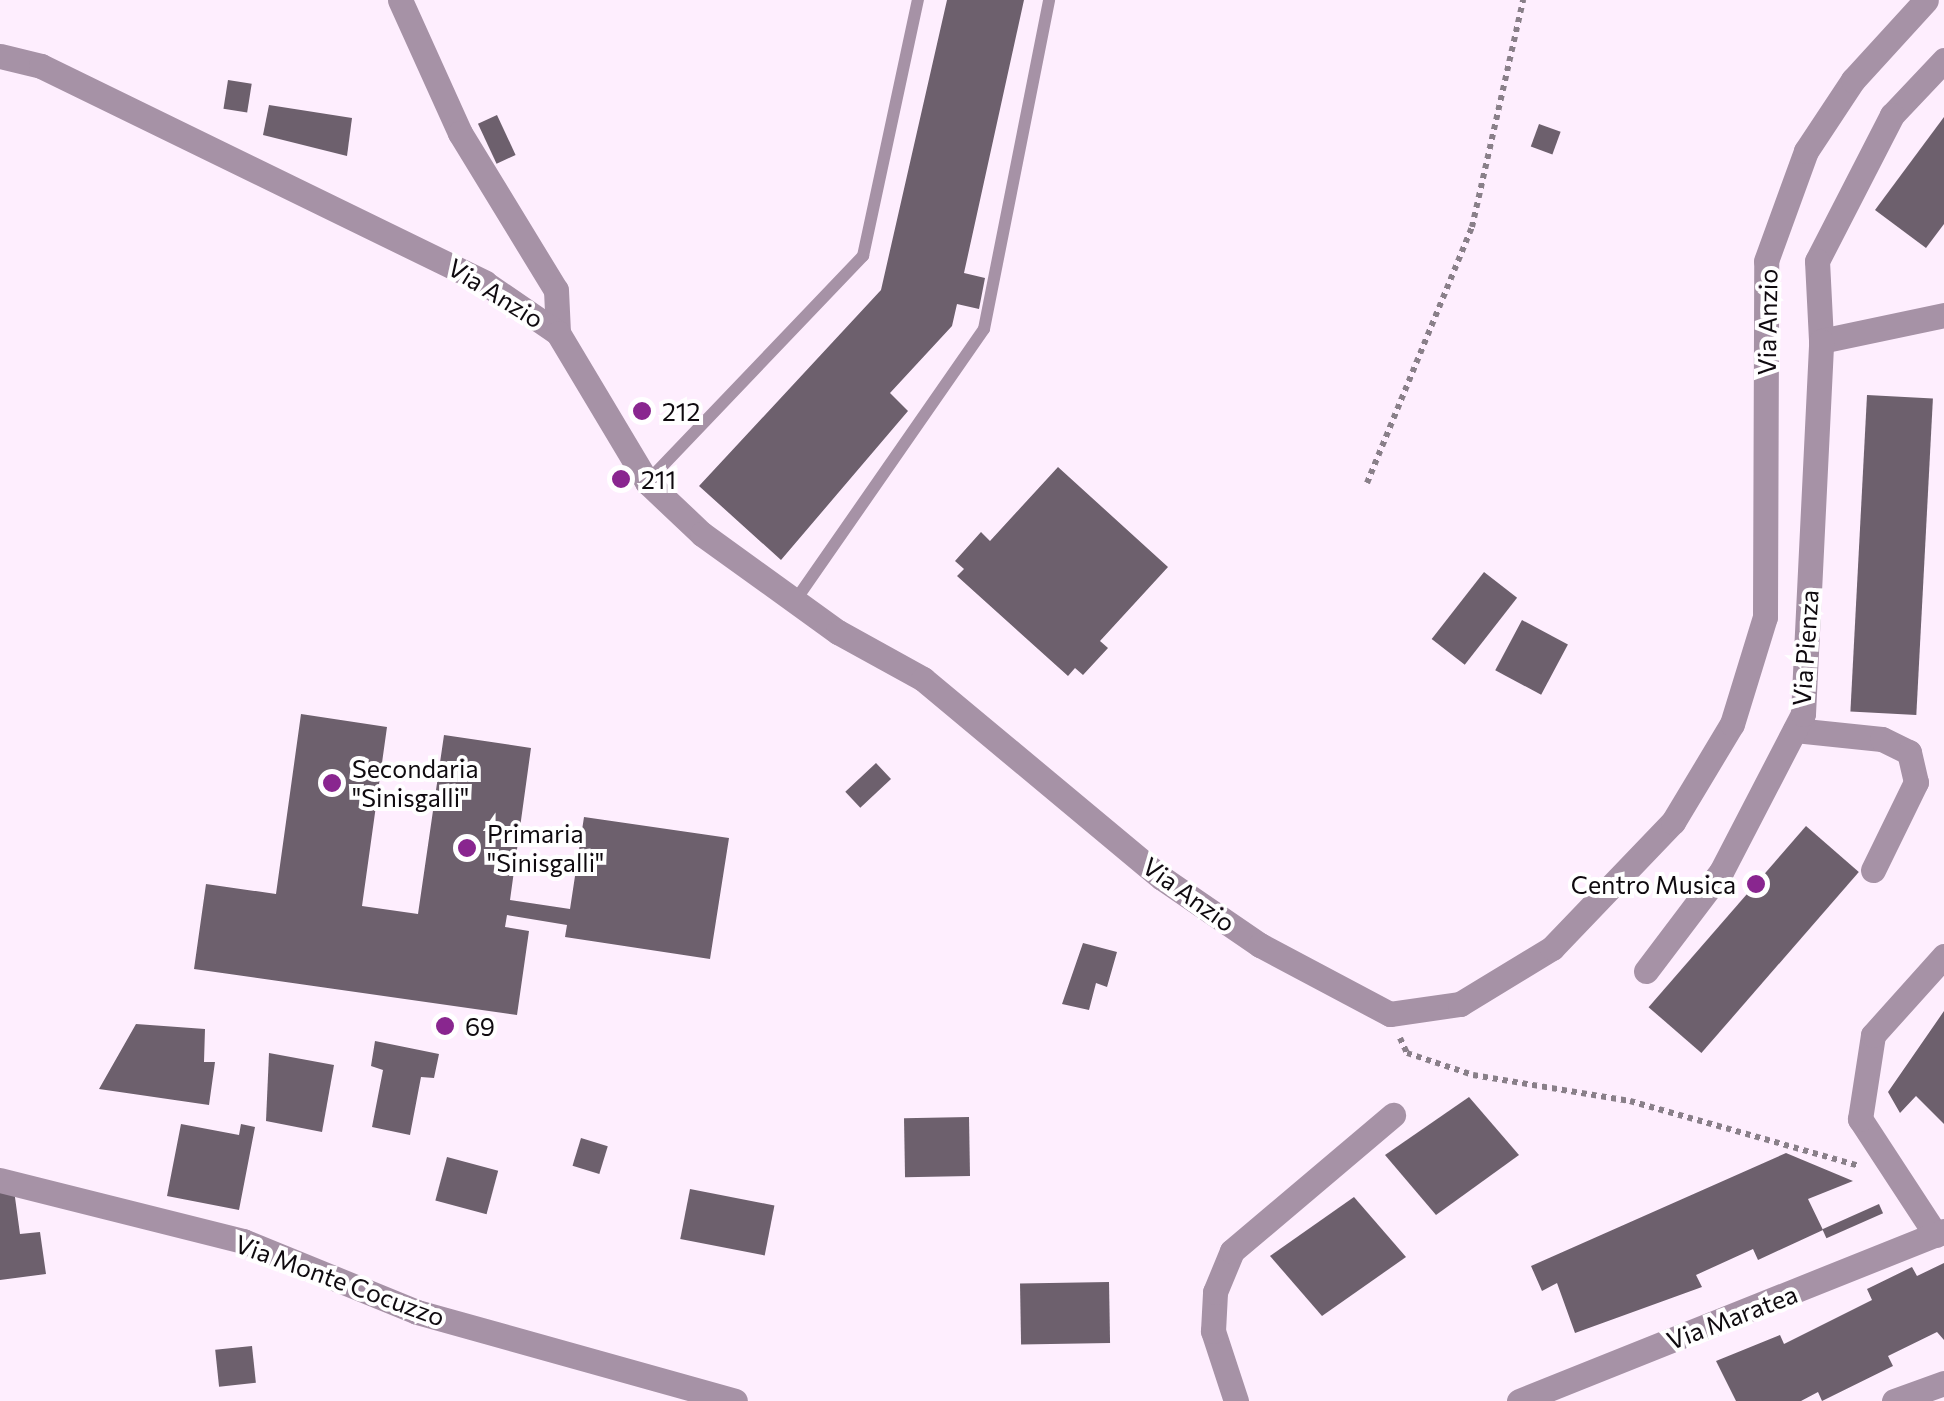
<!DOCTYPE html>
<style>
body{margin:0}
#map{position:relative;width:1944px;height:1401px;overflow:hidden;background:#feeefe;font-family:Commissioner,sans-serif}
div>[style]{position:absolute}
.building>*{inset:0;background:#6d606d;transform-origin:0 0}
.path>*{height:6px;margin-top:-3px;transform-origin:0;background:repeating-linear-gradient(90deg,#897f89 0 5px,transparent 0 10px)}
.service>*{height:12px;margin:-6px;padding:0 6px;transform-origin:6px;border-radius:6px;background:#a692a6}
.minor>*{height:25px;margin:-12.5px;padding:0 12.5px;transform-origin:12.5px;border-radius:12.5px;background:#a692a6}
.tertiary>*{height:25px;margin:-12.5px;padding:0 12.5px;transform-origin:12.5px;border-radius:12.5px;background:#a692a6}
.dots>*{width:28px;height:28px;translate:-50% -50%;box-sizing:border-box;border:5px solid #fff;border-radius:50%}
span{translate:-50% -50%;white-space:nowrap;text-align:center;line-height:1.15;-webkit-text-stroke:8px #fff;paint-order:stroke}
.street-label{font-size:25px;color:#0f0a0f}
.poi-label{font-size:25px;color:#0f0a0f}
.left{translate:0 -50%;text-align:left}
.right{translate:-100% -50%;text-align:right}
</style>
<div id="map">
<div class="building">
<i style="clip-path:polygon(947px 0,1024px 0,964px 273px,985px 278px,979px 309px,957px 304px,952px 326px,890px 393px,908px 411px,781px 560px,699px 486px,881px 290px)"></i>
<i style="left:228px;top:80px;width:24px;height:29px;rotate:9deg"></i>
<i style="clip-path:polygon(269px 105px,352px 118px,347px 156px,263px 135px)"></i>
<i style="left:497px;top:115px;width:44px;height:21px;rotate:65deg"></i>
<i style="clip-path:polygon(1944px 117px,1944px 224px,1926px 248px,1875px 210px)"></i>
<i style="left:1539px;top:124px;width:23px;height:24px;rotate:20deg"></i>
<i style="left:1867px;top:395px;width:66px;height:317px;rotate:3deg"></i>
<i style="clip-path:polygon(1058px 467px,1168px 567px,1100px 641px,1108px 648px,1083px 675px,1075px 668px,1068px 676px,957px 576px,964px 569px,955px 561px,981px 532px,990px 541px)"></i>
<i style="left:1484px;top:572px;width:42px;height:85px;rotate:38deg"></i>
<i style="left:1522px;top:620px;width:52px;height:57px;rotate:28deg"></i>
<i style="clip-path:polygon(301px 714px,387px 727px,362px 906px,418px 914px,444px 735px,531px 748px,510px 900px,570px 909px,584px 817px,729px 838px,710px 959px,565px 937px,567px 925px,507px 915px,505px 927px,529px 931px,517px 1015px,194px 969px,206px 884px,276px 894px)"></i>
<i style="left:876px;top:763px;width:22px;height:42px;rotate:47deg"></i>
<i style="left:1806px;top:826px;width:70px;height:240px;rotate:41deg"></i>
<i style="clip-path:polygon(1083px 943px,1117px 952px,1107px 987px,1096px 983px,1089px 1010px,1062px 1004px)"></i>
<i style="clip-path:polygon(1944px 1011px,1944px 1124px,1916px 1096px,1900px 1113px,1888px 1092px)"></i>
<i style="clip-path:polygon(136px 1024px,205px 1029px,204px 1062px,215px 1062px,209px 1105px,99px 1089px)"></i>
<i style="clip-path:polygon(375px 1041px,439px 1054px,434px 1078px,421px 1077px,410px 1135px,372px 1127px,383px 1070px,371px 1066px)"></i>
<i style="clip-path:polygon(269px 1053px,334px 1065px,322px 1132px,266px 1121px)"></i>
<i style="clip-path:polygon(1469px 1097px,1519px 1155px,1436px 1215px,1385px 1155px)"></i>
<i style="left:969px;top:1117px;width:59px;height:65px;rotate:89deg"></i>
<i style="clip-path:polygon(181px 1124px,239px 1135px,241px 1124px,255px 1127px,239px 1210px,167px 1196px)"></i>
<i style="left:581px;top:1138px;width:28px;height:29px;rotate:17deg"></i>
<i style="clip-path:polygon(1786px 1153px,1853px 1181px,1808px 1199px,1823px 1230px,1758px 1260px,1753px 1249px,1696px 1275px,1702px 1287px,1575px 1333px,1557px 1283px,1542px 1291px,1531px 1266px)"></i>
<i style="left:447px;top:1157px;width:53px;height:45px;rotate:15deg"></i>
<i style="left:690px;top:1189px;width:86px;height:51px;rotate:11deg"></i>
<i style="clip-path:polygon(14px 1190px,20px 1234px,40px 1232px,46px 1274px,0 1280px,0 1192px)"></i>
<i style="clip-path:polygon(1354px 1197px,1406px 1257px,1322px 1316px,1270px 1256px)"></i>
<i style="left:1879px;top:1204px;width:10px;height:62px;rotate:66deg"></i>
<i style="clip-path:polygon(1944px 1263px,1944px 1340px,1937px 1332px,1888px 1356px,1893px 1366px,1822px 1401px,1818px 1392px,1801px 1401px,1736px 1401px,1716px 1361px,1780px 1335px,1784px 1344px,1872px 1300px,1867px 1289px,1912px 1267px,1917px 1276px)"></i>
<i style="left:1109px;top:1282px;width:61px;height:89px;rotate:89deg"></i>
<i style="left:252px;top:1346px;width:37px;height:37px;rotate:84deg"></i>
</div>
<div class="path">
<i style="left:1367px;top:483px;width:277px;rotate:-67.7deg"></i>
<i style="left:1472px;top:227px;width:233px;rotate:-77.3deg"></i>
<i style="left:1400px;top:1038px;width:17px;rotate:65deg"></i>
<i style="left:1407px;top:1053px;width:70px;rotate:18.4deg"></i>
<i style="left:1473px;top:1075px;width:159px;rotate:9.4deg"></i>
<i style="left:1630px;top:1101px;width:238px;rotate:15.8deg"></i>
</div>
<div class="service">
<i style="left:647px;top:482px;width:313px;rotate:-46.3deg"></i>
<i style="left:863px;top:256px;width:262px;rotate:-77.9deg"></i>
<i style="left:795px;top:601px;width:331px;rotate:-55.2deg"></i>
<i style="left:984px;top:329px;width:335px;rotate:-78.8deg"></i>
</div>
<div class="minor">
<i style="left:400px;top:0;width:146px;rotate:65.7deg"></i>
<i style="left:460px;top:133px;width:184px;rotate:58.6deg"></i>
<i style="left:556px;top:290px;width:43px;rotate:87.3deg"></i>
<i style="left:1944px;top:60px;width:76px;rotate:133.4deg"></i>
<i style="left:1892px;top:115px;width:164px;rotate:117.2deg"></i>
<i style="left:1817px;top:261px;width:80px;rotate:87.1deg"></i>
<i style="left:1821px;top:341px;width:126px;rotate:-11.9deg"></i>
<i style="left:1795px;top:730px;width:87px;rotate:5.9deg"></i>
<i style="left:1882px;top:739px;width:30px;rotate:26deg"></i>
<i style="left:1909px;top:752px;width:31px;rotate:77deg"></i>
<i style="left:1916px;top:782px;width:98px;rotate:116deg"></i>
<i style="left:1646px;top:971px;width:124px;rotate:-52.9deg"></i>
<i style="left:1721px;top:872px;width:178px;rotate:-62.6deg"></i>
<i style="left:1803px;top:714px;width:373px;rotate:-87.2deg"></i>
<i style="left:0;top:1180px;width:251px;rotate:14.1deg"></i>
<i style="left:243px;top:1241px;width:188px;rotate:22.2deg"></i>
<i style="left:417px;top:1312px;width:330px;rotate:15.6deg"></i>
<i style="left:1936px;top:1235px;width:139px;rotate:-123.2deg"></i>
<i style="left:1860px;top:1119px;width:85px;rotate:-81.2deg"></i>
<i style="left:1873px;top:1035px;width:106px;rotate:-48.1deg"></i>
<i style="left:1236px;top:1401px;width:74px;rotate:-108.2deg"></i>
<i style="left:1213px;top:1331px;width:39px;rotate:-87deg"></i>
<i style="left:1215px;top:1292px;width:44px;rotate:-67.5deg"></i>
<i style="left:1232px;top:1251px;width:211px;rotate:-40.2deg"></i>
<i style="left:1519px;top:1401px;width:458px;rotate:-21.8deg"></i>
<i style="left:1894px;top:1401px;width:53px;rotate:-19.8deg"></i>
</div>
<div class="tertiary">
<i style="left:0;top:56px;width:42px;rotate:13.7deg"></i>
<i style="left:41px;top:66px;width:494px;rotate:26deg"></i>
<i style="left:485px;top:283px;width:88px;rotate:34.4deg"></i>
<i style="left:558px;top:333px;width:174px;rotate:59.1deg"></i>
<i style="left:647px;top:482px;width:76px;rotate:43.4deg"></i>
<i style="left:702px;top:534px;width:168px;rotate:35.8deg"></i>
<i style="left:838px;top:632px;width:97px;rotate:28.9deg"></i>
<i style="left:923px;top:679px;width:311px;rotate:39.8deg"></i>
<i style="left:1162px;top:878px;width:119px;rotate:34.4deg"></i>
<i style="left:1260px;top:945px;width:147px;rotate:28deg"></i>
<i style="left:1390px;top:1014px;width:71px;rotate:-8.1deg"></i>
<i style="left:1460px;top:1004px;width:108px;rotate:-31.3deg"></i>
<i style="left:1552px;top:948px;width:175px;rotate:-46.2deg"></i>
<i style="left:1673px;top:822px;width:114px;rotate:-59deg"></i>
<i style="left:1732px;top:724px;width:112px;rotate:-72.9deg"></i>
<i style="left:1765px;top:617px;width:356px;rotate:-89.8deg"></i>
<i style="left:1766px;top:261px;width:117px;rotate:-70deg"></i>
<i style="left:1806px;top:151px;width:85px;rotate:-56.5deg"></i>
<i style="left:1853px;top:80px;width:108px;rotate:-47.6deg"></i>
</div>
<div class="dots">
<i style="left:642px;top:411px;background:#89268f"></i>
<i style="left:621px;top:479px;background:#89268f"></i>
<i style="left:332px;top:783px;background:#89268f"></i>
<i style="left:467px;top:848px;background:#89268f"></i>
<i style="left:1756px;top:884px;background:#89268f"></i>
<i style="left:445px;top:1026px;background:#89268f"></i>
</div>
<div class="street-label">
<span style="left:496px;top:293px;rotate:32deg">Via Anzio</span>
<span style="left:1767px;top:322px;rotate:-89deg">Via Anzio</span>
<span style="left:1805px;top:648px;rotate:-86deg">Via Pienza</span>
<span style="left:1189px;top:894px;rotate:36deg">Via Anzio</span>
<span style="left:340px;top:1280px;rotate:20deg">Via Monte Cocuzzo</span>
<span style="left:1732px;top:1317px;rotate:-21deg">Via Maratea</span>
</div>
<div class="poi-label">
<span class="left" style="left:662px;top:411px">212</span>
<span class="left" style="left:641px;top:479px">211</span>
<span class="left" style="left:352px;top:783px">Secondaria<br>"Sinisgalli"</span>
<span class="left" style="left:487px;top:848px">Primaria<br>"Sinisgalli"</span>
<span class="right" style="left:1736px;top:884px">Centro Musica</span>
<span class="left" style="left:465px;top:1026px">69</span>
</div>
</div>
